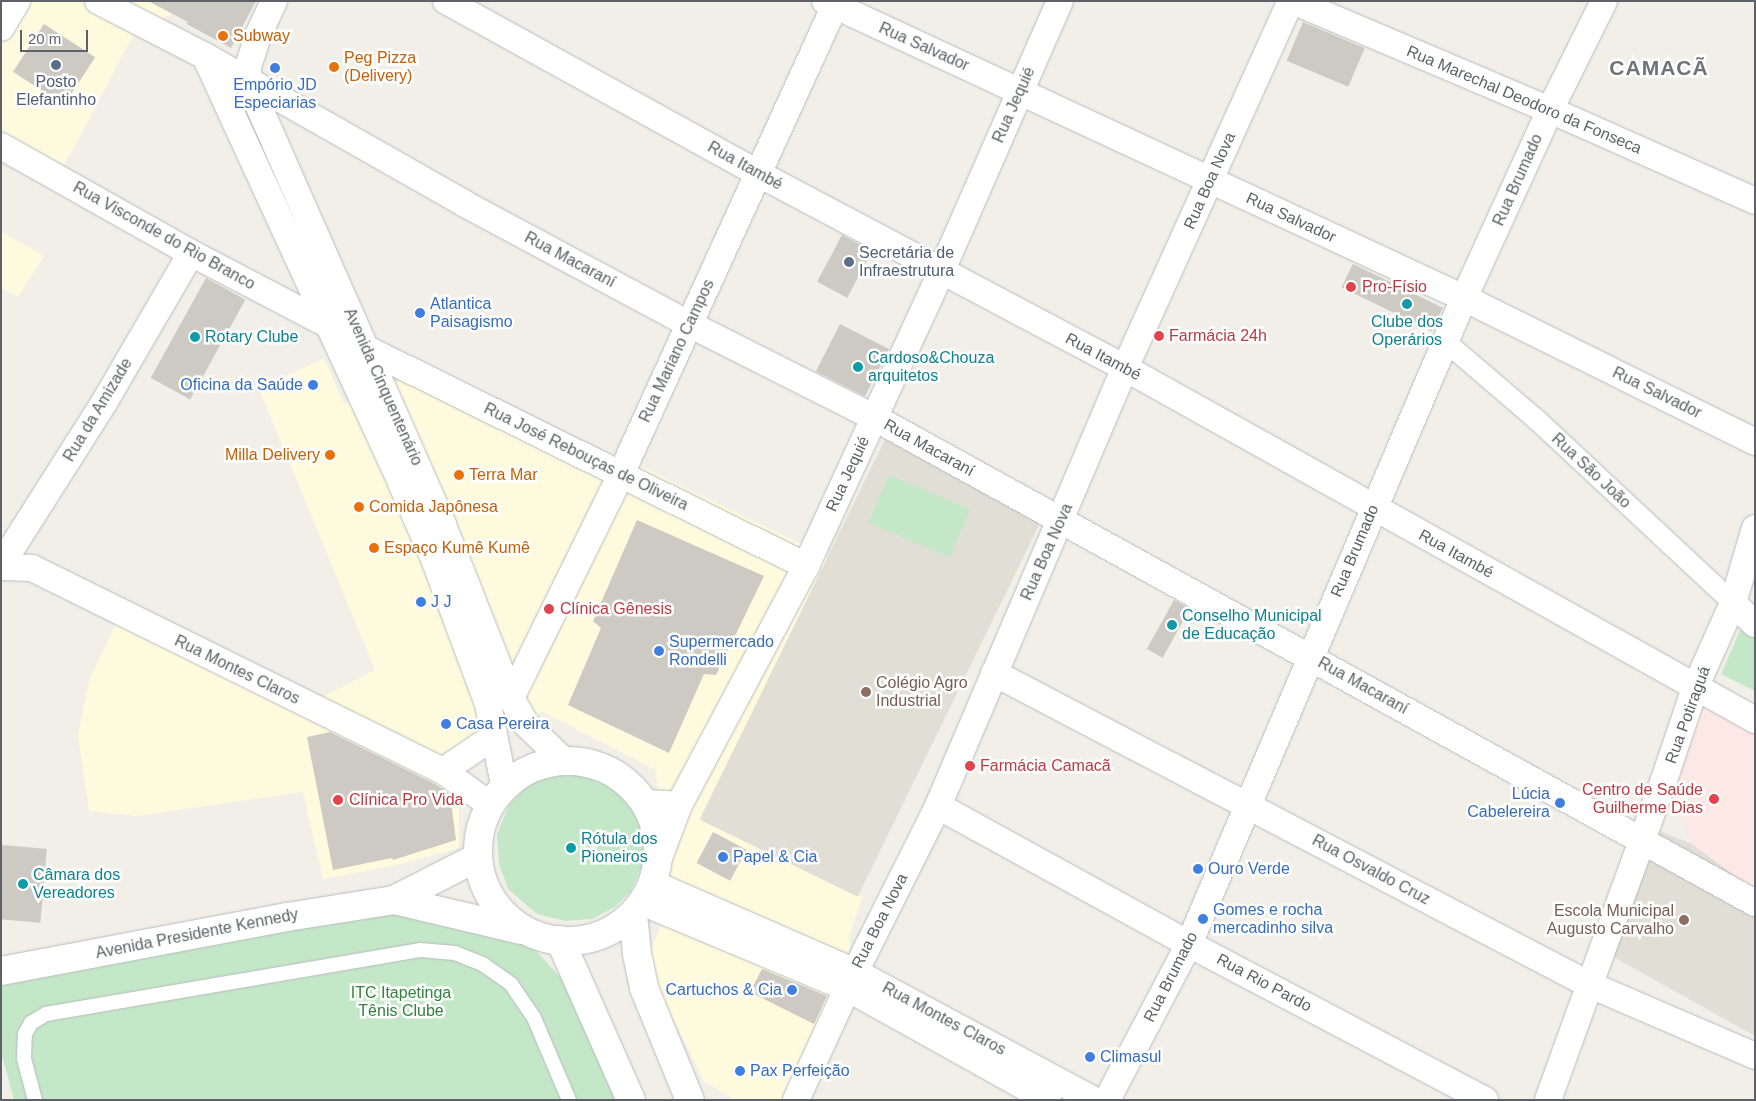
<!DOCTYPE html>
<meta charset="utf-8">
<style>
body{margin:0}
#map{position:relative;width:1756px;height:1101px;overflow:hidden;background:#f1efe7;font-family:Helvetica,sans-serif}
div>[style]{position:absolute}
.commercial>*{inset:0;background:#fefade}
.education>*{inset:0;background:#e1dfd5;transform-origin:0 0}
.medical>*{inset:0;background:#fce9e5}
.green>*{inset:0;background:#c4e8c7;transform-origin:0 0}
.building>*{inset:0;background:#cccac3;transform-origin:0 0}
.roads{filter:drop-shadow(0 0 1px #b9bbc0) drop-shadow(0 0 1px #b9bbc0)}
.service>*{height:14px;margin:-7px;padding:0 7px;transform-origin:7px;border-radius:7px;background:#fff}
.pedestrian>*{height:20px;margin:-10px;padding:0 10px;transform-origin:10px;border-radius:10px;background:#fff}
.minor>*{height:26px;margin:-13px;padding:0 13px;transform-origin:13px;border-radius:13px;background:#fff}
.secondary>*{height:28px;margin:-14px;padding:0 14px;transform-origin:14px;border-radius:14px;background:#fff}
.secondary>.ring{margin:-14px;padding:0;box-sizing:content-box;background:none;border:28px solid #fff;border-radius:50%}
.dots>*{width:14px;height:14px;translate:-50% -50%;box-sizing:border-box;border:2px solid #fff;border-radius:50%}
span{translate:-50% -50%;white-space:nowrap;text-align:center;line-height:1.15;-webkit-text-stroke:5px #fff;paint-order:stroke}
.food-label{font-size:16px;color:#c56008}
.left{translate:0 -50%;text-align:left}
.right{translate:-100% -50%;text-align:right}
.street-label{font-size:16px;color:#5e6167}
.service-label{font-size:16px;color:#4e5e75}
.shop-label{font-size:16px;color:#366cbe}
.health-label{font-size:16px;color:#be3a42}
.culture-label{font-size:16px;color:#0d838f}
.education-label{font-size:16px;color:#785e54}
.park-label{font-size:16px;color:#33823e}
.district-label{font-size:21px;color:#6f7379;font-weight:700;letter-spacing:1px}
.frame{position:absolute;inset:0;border:2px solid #5e6167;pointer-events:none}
.scale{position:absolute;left:20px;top:30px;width:68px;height:22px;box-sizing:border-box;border:2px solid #5e6167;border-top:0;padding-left:6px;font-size:15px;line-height:18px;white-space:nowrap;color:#5e6167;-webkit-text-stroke:4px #fff;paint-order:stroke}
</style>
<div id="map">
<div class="commercial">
<i style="clip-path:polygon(1px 1px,197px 1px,134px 33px,74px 148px,55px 178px,1px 150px)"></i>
<i style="clip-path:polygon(1px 231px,44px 256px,18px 297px,1px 288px)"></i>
<i style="clip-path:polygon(324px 358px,344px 404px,422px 371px,522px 419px,628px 460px,832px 559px,711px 825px,863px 896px,849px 935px,853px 990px,797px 1100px,735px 1100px,704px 1081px,652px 977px,649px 953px,667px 912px,656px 770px,543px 712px,488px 724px,449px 756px,459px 793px,459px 848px,392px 866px,323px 879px,303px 792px,137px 816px,89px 811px,78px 735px,89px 681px,125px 604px,315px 701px,375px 670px,259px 389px)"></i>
</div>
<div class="education">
<i style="left:892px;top:425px;width:176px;height:439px;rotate:26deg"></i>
<i style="clip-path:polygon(1650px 827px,1692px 844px,1755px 890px,1755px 1036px,1610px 955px)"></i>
</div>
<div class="medical">
<i style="clip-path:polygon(1695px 688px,1755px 720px,1755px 890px,1692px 844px,1664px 780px)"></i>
</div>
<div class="green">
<i style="left:889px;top:475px;width:88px;height:52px;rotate:23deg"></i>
<i style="clip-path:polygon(1750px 608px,1755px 612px,1755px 691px,1721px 674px)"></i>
<i style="clip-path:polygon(574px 772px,605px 785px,632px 801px,646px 831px,644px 862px,631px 891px,615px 907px,592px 919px,565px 921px,537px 914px,508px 889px,499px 864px,497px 834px,509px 805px,530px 783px,550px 773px)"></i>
<i style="clip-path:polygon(406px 901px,521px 934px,580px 999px,616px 1100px,14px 1100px,1px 1052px,1px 980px)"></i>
</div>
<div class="building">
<i style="clip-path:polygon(148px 1px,256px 1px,231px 48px,187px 24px,188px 22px)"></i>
<i style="left:1303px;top:22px;width:67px;height:42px;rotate:23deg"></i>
<i style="left:44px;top:24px;width:61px;height:57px;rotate:33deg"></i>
<i style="left:842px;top:235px;width:34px;height:53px;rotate:28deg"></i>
<i style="left:1353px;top:264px;width:100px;height:26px;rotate:26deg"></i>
<i style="left:206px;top:278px;width:45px;height:114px;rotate:29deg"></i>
<i style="left:840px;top:324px;width:55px;height:53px;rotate:27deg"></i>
<i style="clip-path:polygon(637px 520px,764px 576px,716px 675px,704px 674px,669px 753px,568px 705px,601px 628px,593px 621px)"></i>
<i style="left:1174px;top:600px;width:18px;height:56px;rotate:29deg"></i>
<i style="clip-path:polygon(330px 732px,435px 784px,450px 794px,456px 840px,393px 860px,392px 858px,333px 870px,307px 737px)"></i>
<i style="left:713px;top:832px;width:38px;height:35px;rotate:28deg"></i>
<i style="left:1px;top:845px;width:46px;height:74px;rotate:5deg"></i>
<i style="clip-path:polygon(762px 969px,827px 996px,814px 1024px,750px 992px)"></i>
</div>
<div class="roads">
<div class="service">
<i style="left:35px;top:1100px;width:42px;rotate:-105deg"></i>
<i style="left:24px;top:1059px;width:25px;rotate:-88deg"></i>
<i style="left:25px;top:1034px;width:13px;rotate:-61deg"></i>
<i style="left:31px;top:1023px;width:17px;rotate:-31deg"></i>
<i style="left:46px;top:1014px;width:379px;rotate:-9.7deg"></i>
<i style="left:420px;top:950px;width:35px;rotate:5deg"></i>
<i style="left:455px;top:953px;width:31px;rotate:22deg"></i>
<i style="left:484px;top:965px;width:33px;rotate:35deg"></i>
<i style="left:511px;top:984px;width:41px;rotate:55.9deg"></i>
<i style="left:534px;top:1018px;width:89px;rotate:66.9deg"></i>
</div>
<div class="pedestrian">
<i style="left:1446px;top:342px;width:120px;rotate:40.6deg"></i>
<i style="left:1537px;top:420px;width:268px;rotate:43deg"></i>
</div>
<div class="minor">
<i style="left:98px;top:1px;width:120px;rotate:27.2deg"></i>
<i style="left:205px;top:56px;width:299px;rotate:29.6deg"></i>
<i style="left:465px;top:204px;width:256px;rotate:28.2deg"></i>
<i style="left:691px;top:325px;width:206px;rotate:26.8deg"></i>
<i style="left:875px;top:418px;width:1005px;rotate:28.86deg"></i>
<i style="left:274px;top:1px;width:38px;rotate:115deg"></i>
<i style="left:258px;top:36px;width:32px;rotate:108deg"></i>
<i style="left:248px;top:66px;width:16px;rotate:90deg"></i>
<i style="left:248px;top:82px;width:484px;rotate:66.2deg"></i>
<i style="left:443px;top:525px;width:186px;rotate:68.5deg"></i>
<i style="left:511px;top:698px;width:30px;rotate:60deg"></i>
<i style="left:526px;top:724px;width:53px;rotate:44.2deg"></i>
<i style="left:446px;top:1px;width:355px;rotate:28.9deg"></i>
<i style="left:757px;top:173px;width:416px;rotate:27.9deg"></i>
<i style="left:1125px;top:368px;width:722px;rotate:29.19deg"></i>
<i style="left:825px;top:1px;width:705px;rotate:24.93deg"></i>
<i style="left:1464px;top:298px;width:325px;rotate:26.3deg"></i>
<i style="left:1293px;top:1px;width:279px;rotate:23deg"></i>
<i style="left:1550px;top:110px;width:224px;rotate:23.9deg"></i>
<i style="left:1px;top:28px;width:31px;rotate:-59deg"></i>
<i style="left:205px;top:56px;width:470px;rotate:65.3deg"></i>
<i style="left:401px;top:483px;width:83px;rotate:66.5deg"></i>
<i style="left:434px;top:559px;width:155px;rotate:69.6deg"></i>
<i style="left:488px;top:704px;width:83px;rotate:78.8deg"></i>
<i style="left:1px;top:146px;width:218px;rotate:29.4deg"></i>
<i style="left:191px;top:253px;width:153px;rotate:27.6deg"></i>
<i style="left:367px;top:349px;width:490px;rotate:26.3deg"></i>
<i style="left:1px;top:565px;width:194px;rotate:-57.6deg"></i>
<i style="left:105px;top:401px;width:171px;rotate:-59.8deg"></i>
<i style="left:1px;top:567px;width:31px;rotate:2deg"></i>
<i style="left:32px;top:568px;width:458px;rotate:26.3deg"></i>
<i style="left:443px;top:771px;width:57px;rotate:35.7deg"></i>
<i style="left:1733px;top:603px;width:30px;rotate:44deg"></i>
<i style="left:994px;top:673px;width:670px;rotate:27.64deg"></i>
<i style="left:1588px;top:984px;width:182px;rotate:23.3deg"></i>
<i style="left:511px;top:698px;width:250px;rotate:-63.8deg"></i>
<i style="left:621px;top:474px;width:520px;rotate:-65.46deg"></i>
<i style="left:443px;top:771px;width:60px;rotate:-34.2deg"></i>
<i style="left:645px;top:803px;width:34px;rotate:3deg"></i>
<i style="left:938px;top:806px;width:286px;rotate:28.8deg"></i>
<i style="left:1189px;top:944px;width:335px;rotate:27.8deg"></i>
<i style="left:659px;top:858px;width:57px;rotate:-69.3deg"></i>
<i style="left:679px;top:805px;width:271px;rotate:-62deg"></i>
<i style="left:806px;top:566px;width:324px;rotate:-65.3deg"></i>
<i style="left:941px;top:272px;width:296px;rotate:-66.3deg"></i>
<i style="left:654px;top:884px;width:219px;rotate:23.6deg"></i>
<i style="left:855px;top:972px;width:271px;rotate:28.2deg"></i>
<i style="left:644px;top:903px;width:220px;rotate:22.7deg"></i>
<i style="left:847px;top:988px;width:230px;rotate:29.1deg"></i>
<i style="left:796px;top:1100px;width:141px;rotate:-65.3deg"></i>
<i style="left:855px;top:972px;width:186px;rotate:-63.4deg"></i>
<i style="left:938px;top:806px;width:476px;rotate:-66.9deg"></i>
<i style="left:1125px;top:368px;width:403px;rotate:-65.7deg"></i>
<i style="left:1107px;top:1100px;width:176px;rotate:-62.3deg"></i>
<i style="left:1189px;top:944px;width:702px;rotate:-66.94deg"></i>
<i style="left:1464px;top:298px;width:207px;rotate:-65.4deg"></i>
<i style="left:1550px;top:110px;width:122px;rotate:-63.6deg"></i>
<i style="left:1548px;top:1100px;width:340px;rotate:-70.1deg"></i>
<i style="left:1664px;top:780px;width:97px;rotate:-71.4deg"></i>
<i style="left:1695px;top:688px;width:93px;rotate:-65.9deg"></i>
<i style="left:1733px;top:603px;width:78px;rotate:-73.7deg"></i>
</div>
<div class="secondary">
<i class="ring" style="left:478px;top:761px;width:152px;height:152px"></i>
<i style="left:394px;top:900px;width:130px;rotate:13.3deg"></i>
<i style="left:633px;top:915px;width:39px;rotate:84deg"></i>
<i style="left:637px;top:954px;width:35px;rotate:78deg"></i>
<i style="left:644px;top:988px;width:121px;rotate:67.7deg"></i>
<i style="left:560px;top:940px;width:175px;rotate:66.1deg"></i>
<i style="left:1px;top:971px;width:291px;rotate:-10.7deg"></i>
<i style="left:287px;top:917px;width:108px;rotate:-9deg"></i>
<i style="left:394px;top:900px;width:92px;rotate:-27.1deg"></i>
</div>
</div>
<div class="dots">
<i style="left:223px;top:36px;background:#e8710a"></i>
<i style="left:56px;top:65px;background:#5c6f8a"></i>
<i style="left:334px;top:67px;background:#e8710a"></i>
<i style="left:275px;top:68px;background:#3f7fe0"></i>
<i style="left:849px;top:262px;background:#5c6f8a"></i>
<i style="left:1351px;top:287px;background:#e0444e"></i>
<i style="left:1407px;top:304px;background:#0f9aa8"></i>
<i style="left:420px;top:313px;background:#3f7fe0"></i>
<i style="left:1159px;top:336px;background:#e0444e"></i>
<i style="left:195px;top:337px;background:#0f9aa8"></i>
<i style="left:858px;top:367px;background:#0f9aa8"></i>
<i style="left:313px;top:385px;background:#3f7fe0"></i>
<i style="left:330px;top:455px;background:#e8710a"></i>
<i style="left:459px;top:475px;background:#e8710a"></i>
<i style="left:359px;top:507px;background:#e8710a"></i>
<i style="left:374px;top:548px;background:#e8710a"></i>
<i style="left:421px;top:602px;background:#3f7fe0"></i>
<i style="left:549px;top:609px;background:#e0444e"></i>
<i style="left:1172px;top:625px;background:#0f9aa8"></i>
<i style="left:659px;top:651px;background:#3f7fe0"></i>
<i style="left:866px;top:692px;background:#8d6e63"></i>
<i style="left:446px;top:724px;background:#3f7fe0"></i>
<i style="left:970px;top:766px;background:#e0444e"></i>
<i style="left:1714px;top:799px;background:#e0444e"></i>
<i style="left:338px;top:800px;background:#e0444e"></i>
<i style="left:1560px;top:803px;background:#3f7fe0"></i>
<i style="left:571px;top:848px;background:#0f9aa8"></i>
<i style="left:723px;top:857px;background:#3f7fe0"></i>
<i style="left:1198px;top:869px;background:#3f7fe0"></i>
<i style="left:23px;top:884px;background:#0f9aa8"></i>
<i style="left:1203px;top:919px;background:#3f7fe0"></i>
<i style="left:1684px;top:920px;background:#8d6e63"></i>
<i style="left:792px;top:990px;background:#3f7fe0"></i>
<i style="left:1090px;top:1057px;background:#3f7fe0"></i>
<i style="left:740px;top:1071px;background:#3f7fe0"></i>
</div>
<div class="food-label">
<span class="left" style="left:233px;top:36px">Subway</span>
<span class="left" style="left:344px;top:67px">Peg Pizza<br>(Delivery)</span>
<span class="right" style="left:320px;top:455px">Milla Delivery</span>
<span class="left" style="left:469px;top:475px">Terra Mar</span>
<span class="left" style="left:369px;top:507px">Comida Japônesa</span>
<span class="left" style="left:384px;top:548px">Espaço Kumê Kumê</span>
</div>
<div class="street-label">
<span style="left:924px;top:47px;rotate:24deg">Rua Salvador</span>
<span style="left:1524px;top:100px;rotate:23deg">Rua Marechal Deodoro da Fonseca</span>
<span style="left:1014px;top:105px;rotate:-66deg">Rua Jequié</span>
<span style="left:745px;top:166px;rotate:29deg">Rua Itambé</span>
<span style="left:1518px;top:180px;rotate:-66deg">Rua Brumado</span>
<span style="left:1210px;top:181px;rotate:-66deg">Rua Boa Nova</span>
<span style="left:1291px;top:218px;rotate:25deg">Rua Salvador</span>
<span style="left:164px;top:236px;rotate:29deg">Rua Visconde do Rio Branco</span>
<span style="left:570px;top:260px;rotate:28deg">Rua Macaraní</span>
<span style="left:677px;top:351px;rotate:-65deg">Rua Mariano Campos</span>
<span style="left:1103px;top:357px;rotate:28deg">Rua Itambé</span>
<span style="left:383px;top:387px;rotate:66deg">Avenida Cinquentenário</span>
<span style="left:1657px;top:393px;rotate:26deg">Rua Salvador</span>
<span style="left:98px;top:410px;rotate:-59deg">Rua da Amizade</span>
<span style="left:929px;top:448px;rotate:29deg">Rua Macaraní</span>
<span style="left:586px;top:457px;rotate:26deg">Rua José Rebouças de Oliveira</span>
<span style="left:1591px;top:471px;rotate:43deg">Rua São João</span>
<span style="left:848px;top:474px;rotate:-65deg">Rua Jequié</span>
<span style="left:1355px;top:551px;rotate:-67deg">Rua Brumado</span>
<span style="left:1047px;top:552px;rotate:-66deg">Rua Boa Nova</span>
<span style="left:1456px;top:554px;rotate:29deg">Rua Itambé</span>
<span style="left:237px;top:670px;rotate:26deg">Rua Montes Claros</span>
<span style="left:1363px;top:686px;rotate:29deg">Rua Macaraní</span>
<span style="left:1688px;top:715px;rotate:-70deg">Rua Potiraguá</span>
<span style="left:1371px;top:870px;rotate:28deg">Rua Osvaldo Cruz</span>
<span style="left:880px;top:921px;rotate:-63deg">Rua Boa Nova</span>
<span style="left:197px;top:934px;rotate:-11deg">Avenida Presidente Kennedy</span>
<span style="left:1171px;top:977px;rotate:-63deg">Rua Brumado</span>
<span style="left:1264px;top:983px;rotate:28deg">Rua Rio Pardo</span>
<span style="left:944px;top:1019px;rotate:28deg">Rua Montes Claros</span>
</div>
<div class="service-label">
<span style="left:56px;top:91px">Posto<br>Elefantinho</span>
<span class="left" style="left:859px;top:262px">Secretária de<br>Infraestrutura</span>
</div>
<div class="shop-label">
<span style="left:275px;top:94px">Empório JD<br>Especiarias</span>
<span class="left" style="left:430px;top:313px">Atlantica<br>Paisagismo</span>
<span class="right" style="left:303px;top:385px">Oficina da Saúde</span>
<span class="left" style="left:431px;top:602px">J J</span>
<span class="left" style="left:669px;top:651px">Supermercado<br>Rondelli</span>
<span class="left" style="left:456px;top:724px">Casa Pereira</span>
<span class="right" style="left:1550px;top:803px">Lúcia<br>Cabelereira</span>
<span class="left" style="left:733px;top:857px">Papel &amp; Cia</span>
<span class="left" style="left:1208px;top:869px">Ouro Verde</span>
<span class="left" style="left:1213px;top:919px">Gomes e rocha<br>mercadinho silva</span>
<span class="right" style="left:782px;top:990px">Cartuchos &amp; Cia</span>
<span class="left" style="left:1100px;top:1057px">Climasul</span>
<span class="left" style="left:750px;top:1071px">Pax Perfeição</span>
</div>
<div class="health-label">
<span class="left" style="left:1362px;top:287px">Pro-Físio</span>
<span class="left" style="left:1169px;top:336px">Farmácia 24h</span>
<span class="left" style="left:560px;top:609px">Clínica Gênesis</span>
<span class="left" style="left:980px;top:766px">Farmácia Camacã</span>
<span class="right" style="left:1703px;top:799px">Centro de Saúde<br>Guilherme Dias</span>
<span class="left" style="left:349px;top:800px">Clínica Pro Vida</span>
</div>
<div class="culture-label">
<span style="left:1407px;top:331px">Clube dos<br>Operários</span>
<span class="left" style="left:205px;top:337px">Rotary Clube</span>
<span class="left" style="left:868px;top:367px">Cardoso&amp;Chouza<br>arquitetos</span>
<span class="left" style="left:1182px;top:625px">Conselho Municipal<br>de Educação</span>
<span class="left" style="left:581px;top:848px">Rótula dos<br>Pioneiros</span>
<span class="left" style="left:33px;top:884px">Câmara dos<br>Vereadores</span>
</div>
<div class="education-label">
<span class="left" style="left:876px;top:692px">Colégio Agro<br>Industrial</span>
<span class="right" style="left:1674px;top:920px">Escola Municipal<br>Augusto Carvalho</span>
</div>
<div class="park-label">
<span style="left:401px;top:1002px">ITC Itapetinga<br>Tênis Clube</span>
</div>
<div class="district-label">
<span style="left:1659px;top:68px">CAMACÃ</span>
</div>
<div class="frame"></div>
<div class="scale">20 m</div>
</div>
